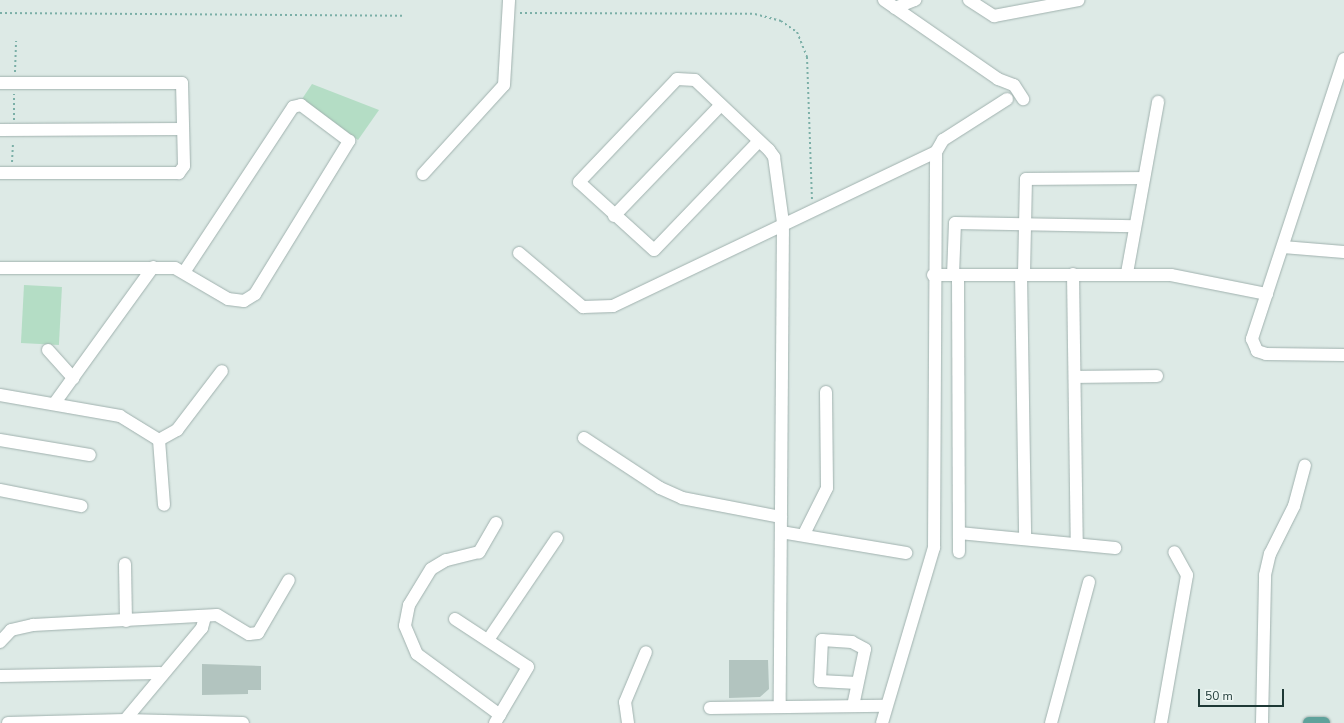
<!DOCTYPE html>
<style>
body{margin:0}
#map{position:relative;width:1344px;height:723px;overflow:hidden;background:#ddeae6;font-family:"Nunito Sans",sans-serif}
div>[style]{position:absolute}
.green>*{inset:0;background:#b4ddc5;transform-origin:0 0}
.building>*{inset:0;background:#b2c4bf}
.path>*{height:2px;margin-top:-1px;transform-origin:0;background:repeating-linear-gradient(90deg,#7bafa7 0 2px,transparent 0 5px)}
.roads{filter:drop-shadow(0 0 1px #a0b1ae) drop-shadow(0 0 1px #a0b1ae)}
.minor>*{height:12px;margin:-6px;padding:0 6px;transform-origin:6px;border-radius:6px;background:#fff}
.major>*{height:12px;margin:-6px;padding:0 6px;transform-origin:6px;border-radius:6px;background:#5fa29b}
span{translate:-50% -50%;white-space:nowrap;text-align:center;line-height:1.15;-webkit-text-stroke:3px #edf6f3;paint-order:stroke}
.scale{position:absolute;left:1198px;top:689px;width:86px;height:18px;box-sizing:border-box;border:2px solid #1e3936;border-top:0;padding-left:5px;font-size:12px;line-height:14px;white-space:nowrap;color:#1e3936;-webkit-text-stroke:3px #edf6f3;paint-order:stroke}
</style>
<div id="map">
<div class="green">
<i style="clip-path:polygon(312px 84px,379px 110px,358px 140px,302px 99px)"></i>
<i style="left:24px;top:285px;width:38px;height:58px;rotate:3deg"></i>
</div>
<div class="building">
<i style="clip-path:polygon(729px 660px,768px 660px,769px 689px,760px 697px,729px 698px)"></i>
<i style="clip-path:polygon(202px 664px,261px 666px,261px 690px,248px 690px,248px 694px,202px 695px)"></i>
</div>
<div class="path">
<i style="left:0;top:13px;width:405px;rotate:0.4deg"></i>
<i style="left:520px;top:13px;width:235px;rotate:0.2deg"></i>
<i style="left:755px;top:14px;width:27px;rotate:15deg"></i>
<i style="left:781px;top:21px;width:19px;rotate:35deg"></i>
<i style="left:797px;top:32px;width:27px;rotate:68deg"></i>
<i style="left:807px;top:57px;width:143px;rotate:88deg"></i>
<i style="left:15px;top:72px;width:31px;rotate:-88deg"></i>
<i style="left:14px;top:120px;width:26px;rotate:-90deg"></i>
<i style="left:12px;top:162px;width:20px;rotate:-87deg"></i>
</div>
<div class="roads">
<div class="minor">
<i style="left:884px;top:0;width:139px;rotate:34.7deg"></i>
<i style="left:998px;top:79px;width:17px;rotate:21deg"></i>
<i style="left:1014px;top:85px;width:17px;rotate:57deg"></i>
<i style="left:969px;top:0;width:30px;rotate:33deg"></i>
<i style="left:994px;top:16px;width:86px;rotate:-10.7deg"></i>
<i style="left:895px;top:8px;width:22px;rotate:-22deg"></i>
<i style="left:1344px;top:59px;width:295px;rotate:108.2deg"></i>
<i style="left:1252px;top:339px;width:13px;rotate:67deg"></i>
<i style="left:1257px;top:351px;width:9px;rotate:18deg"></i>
<i style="left:1266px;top:354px;width:78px;rotate:0.7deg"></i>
<i style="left:0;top:83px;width:182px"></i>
<i style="left:182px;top:83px;width:83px;rotate:88.6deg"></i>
<i style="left:184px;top:166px;width:9px;rotate:126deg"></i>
<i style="left:179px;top:173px;width:179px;rotate:180deg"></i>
<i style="left:0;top:130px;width:183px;rotate:-0.3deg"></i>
<i style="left:759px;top:141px;width:151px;rotate:133.9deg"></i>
<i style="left:654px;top:250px;width:101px;rotate:-137.8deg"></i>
<i style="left:579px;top:182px;width:142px;rotate:-46.4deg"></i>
<i style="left:677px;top:79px;width:18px;rotate:3deg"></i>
<i style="left:695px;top:80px;width:102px;rotate:43.4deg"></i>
<i style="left:769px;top:150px;width:9px;rotate:54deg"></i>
<i style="left:774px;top:157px;width:67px;rotate:82.2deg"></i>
<i style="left:783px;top:223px;width:484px;rotate:90.4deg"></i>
<i style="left:423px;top:174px;width:120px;rotate:-47.7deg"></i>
<i style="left:504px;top:85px;width:85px;rotate:-86.6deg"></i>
<i style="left:614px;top:216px;width:154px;rotate:-46.1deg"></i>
<i style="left:1283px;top:247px;width:61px;rotate:4.7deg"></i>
<i style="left:519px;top:253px;width:84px;rotate:40.2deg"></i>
<i style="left:583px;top:307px;width:30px;rotate:-2deg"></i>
<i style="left:613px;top:306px;width:358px;rotate:-25.5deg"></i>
<i style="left:0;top:268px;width:175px"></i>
<i style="left:175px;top:268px;width:61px;rotate:30.3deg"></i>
<i style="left:228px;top:299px;width:16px;rotate:7deg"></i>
<i style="left:244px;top:301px;width:13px;rotate:-32deg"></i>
<i style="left:255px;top:294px;width:180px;rotate:-58.4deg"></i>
<i style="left:349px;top:141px;width:60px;rotate:-143.1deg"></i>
<i style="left:301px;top:105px;width:8px;rotate:166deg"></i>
<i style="left:293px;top:107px;width:196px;rotate:123.4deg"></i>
<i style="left:1127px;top:273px;width:174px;rotate:-79.7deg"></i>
<i style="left:1021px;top:274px;width:265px;rotate:89.1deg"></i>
<i style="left:1024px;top:274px;width:95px;rotate:-88.8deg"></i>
<i style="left:1026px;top:179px;width:118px;rotate:-0.5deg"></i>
<i style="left:1073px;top:274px;width:270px;rotate:89.2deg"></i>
<i style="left:933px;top:275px;width:238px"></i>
<i style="left:1171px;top:275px;width:98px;rotate:11.2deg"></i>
<i style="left:953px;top:275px;width:52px;rotate:-87.8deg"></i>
<i style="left:955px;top:223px;width:180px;rotate:1deg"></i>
<i style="left:958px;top:275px;width:277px;rotate:89.8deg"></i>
<i style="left:48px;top:350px;width:38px;rotate:48deg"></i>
<i style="left:1075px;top:377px;width:82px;rotate:-0.7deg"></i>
<i style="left:0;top:395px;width:122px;rotate:9.9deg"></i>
<i style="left:120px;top:416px;width:46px;rotate:31.6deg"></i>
<i style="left:159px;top:440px;width:21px;rotate:-29deg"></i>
<i style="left:177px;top:430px;width:74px;rotate:-52.7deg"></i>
<i style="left:54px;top:404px;width:169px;rotate:-54.1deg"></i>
<i style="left:584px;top:438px;width:91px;rotate:33.3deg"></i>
<i style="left:660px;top:488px;width:24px;rotate:24deg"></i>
<i style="left:682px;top:498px;width:101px;rotate:10.9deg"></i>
<i style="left:0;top:440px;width:91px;rotate:9.5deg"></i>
<i style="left:159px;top:440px;width:65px;rotate:85.6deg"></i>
<i style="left:0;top:490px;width:83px;rotate:11.2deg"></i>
<i style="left:496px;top:523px;width:34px;rotate:120deg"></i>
<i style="left:479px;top:552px;width:34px;rotate:166deg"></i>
<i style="left:446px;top:560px;width:17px;rotate:149deg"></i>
<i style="left:431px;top:569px;width:42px;rotate:121.4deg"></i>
<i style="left:409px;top:605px;width:21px;rotate:101deg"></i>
<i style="left:405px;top:626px;width:30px;rotate:67deg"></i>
<i style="left:417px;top:654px;width:103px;rotate:36.3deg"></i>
<i style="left:781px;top:532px;width:127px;rotate:9.5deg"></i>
<i style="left:959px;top:533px;width:157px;rotate:5.5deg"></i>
<i style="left:804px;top:534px;width:51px;rotate:-63.4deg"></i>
<i style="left:827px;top:488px;width:96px;rotate:-90.6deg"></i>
<i style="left:125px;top:564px;width:57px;rotate:89deg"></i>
<i style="left:455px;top:619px;width:87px;rotate:33.3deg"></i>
<i style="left:528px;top:667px;width:65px;rotate:120.5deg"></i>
<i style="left:488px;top:640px;width:123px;rotate:-55.9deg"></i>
<i style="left:0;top:642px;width:16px;rotate:-47deg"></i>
<i style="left:11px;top:630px;width:23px;rotate:-13deg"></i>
<i style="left:33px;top:625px;width:184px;rotate:-3.1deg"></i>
<i style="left:217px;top:615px;width:37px;rotate:31deg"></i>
<i style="left:249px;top:634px;width:9px;rotate:-6deg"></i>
<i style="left:258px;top:633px;width:61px;rotate:-59.7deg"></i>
<i style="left:0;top:676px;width:160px;rotate:-1.1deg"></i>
<i style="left:853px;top:706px;width:58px;rotate:-78.1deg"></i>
<i style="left:865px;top:649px;width:15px;rotate:-152deg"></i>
<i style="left:852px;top:642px;width:30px;rotate:-176deg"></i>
<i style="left:822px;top:640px;width:41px;rotate:92.8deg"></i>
<i style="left:820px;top:681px;width:37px;rotate:3deg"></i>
<i style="left:710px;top:708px;width:175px;rotate:-0.7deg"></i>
<i style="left:125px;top:720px;width:120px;rotate:-50.1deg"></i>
<i style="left:202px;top:628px;width:11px;rotate:-75deg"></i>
<i style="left:8px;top:723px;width:117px;rotate:-1.5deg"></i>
<i style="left:125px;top:720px;width:118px;rotate:1.5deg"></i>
<i style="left:628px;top:723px;width:21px;rotate:-98deg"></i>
<i style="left:625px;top:702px;width:54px;rotate:-67.2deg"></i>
<i style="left:882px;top:723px;width:183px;rotate:-73.5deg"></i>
<i style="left:934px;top:548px;width:396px;rotate:-89.7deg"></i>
<i style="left:936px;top:152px;width:14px;rotate:-60deg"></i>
<i style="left:943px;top:140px;width:76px;rotate:-32.6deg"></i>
<i style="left:1051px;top:723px;width:146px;rotate:-74.9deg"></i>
<i style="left:1161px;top:723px;width:150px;rotate:-80deg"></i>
<i style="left:1187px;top:575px;width:26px;rotate:-119deg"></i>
<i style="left:1262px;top:723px;width:148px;rotate:-88.8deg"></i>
<i style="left:1265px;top:575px;width:22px;rotate:-77deg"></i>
<i style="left:1270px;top:554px;width:54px;rotate:-63.4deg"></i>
<i style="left:1294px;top:506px;width:42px;rotate:-75deg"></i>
</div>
<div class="major">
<i style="left:1309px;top:723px;width:15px"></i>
</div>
</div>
<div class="scale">50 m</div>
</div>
